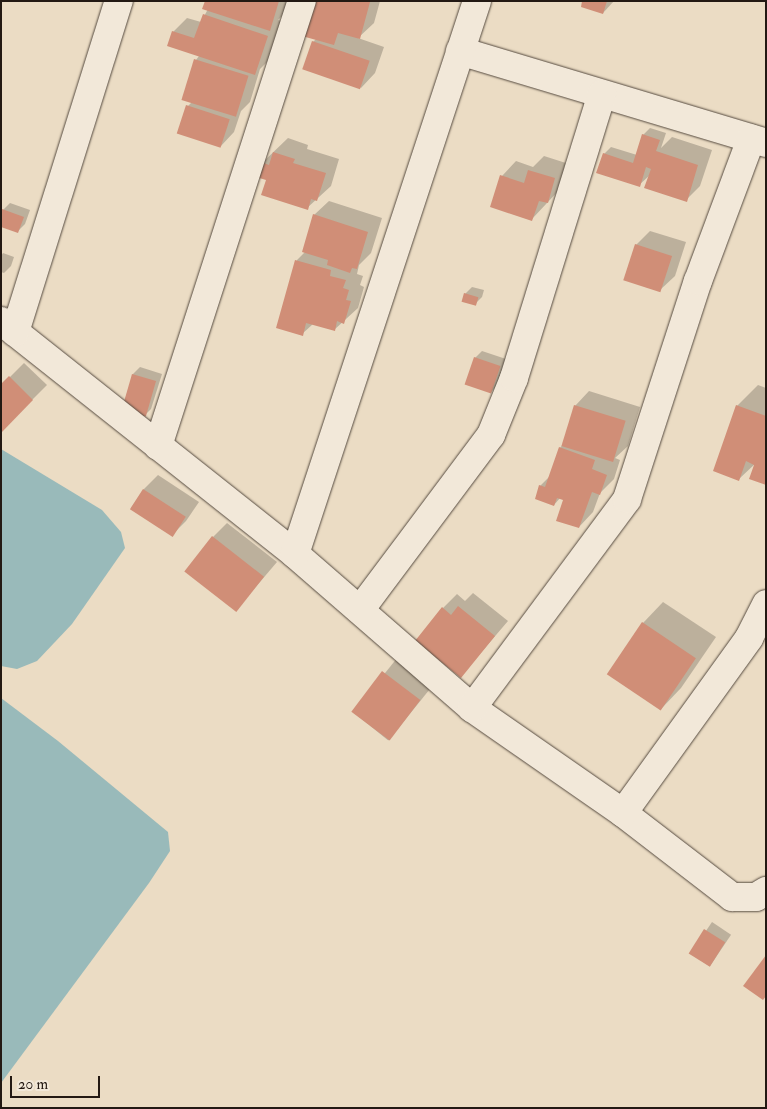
<!DOCTYPE html>
<style>
body{margin:0}
#map{position:relative;width:767px;height:1109px;overflow:hidden;background:#ebdcc4;font-family:"IM FELL Double Pica",serif}
div>[style]{position:absolute}
.water>*{inset:0;background:#99baba}
.shadow>*{inset:0;background:#0003;transform-origin:0 0}
.building>*{inset:0;background:#d08e77;transform-origin:0 0}
.roads{filter:drop-shadow(0 0 1px #554a3f) drop-shadow(0 0 1px #554a3f)}
.minor>*{height:28px;margin:-14px;padding:0 14px;transform-origin:14px;border-radius:14px;background:#f2e8d9}
span{translate:-50% -50%;white-space:nowrap;text-align:center;line-height:1.15;-webkit-text-stroke:4.5px #f2e8d9;paint-order:stroke}
.frame{position:absolute;inset:0;border:2px solid #231913;pointer-events:none}
.scale{position:absolute;left:10px;top:1076px;width:90px;height:22px;box-sizing:border-box;border:2px solid #231913;border-top:0;padding-left:6px;font-size:15px;line-height:18px;white-space:nowrap;color:#231913;-webkit-text-stroke:4px #f2e8d9;paint-order:stroke}
</style>
<div id="map">
<div class="water">
<i style="clip-path:polygon(1px 449px,102px 510px,121px 532px,125px 548px,72px 624px,37px 661px,17px 669px,1px 666px)"></i>
<i style="clip-path:polygon(1px 698px,58px 741px,168px 832px,170px 851px,149px 883px,1px 1083px)"></i>
</div>
<div class="shadow">
<i style="clip-path:polygon(206px 1px,288px 1px,283px 15px,278px 20px,282px 21px,269px 60px,260px 69px,250px 102px,241px 111px,234px 132px,220px 147px,188px 106px,192px 102px,196px 60px,199px 56px,173px 32px,187px 18px,201px 22px,208px 9px)"></i>
<i style="clip-path:polygon(314px 1px,380px 1px,374px 23px,358px 38px,384px 47px,375px 73px,361px 88px,313px 42px,316px 39px)"></i>
<i style="clip-path:polygon(583px 1px,614px 1px,603px 13px)"></i>
<i style="clip-path:polygon(650px 128px,666px 133px,661px 148px,672px 137px,712px 150px,700px 186px,686px 200px,650px 175px,639px 185px,604px 154px,611px 147px,637px 155px,643px 135px)"></i>
<i style="clip-path:polygon(288px 138px,308px 145px,307px 149px,339px 159px,331px 186px,307px 208px,267px 179px,262px 163px)"></i>
<i style="clip-path:polygon(544px 156px,569px 164px,561px 188px,532px 219px,502px 176px,516px 161px,533px 167px)"></i>
<i style="clip-path:polygon(329px 201px,382px 218px,371px 253px,359px 265px,357px 274px,363px 276px,360px 285px,364px 287px,358px 308px,334px 330px,313px 324px,302px 334px,278px 327px,297px 260px,305px 252px,314px 215px)"></i>
<i style="clip-path:polygon(10px 203px,30px 210px,25px 224px,18px 231px,1px 225px,3px 210px)"></i>
<i style="clip-path:polygon(650px 231px,686px 242px,675px 276px,660px 290px,636px 245px)"></i>
<i style="clip-path:polygon(3px 253px,14px 257px,11px 266px,4px 273px,1px 272px,1px 256px)"></i>
<i style="clip-path:polygon(472px 287px,484px 290px,482px 297px,475px 304px,465px 294px)"></i>
<i style="clip-path:polygon(482px 351px,506px 359px,497px 386px,490px 393px,475px 358px)"></i>
<i style="clip-path:polygon(24px 363px,47px 385px,1px 431px,1px 386px)"></i>
<i style="clip-path:polygon(140px 367px,162px 374px,151px 409px,144px 416px,122px 409px,133px 374px)"></i>
<i style="clip-path:polygon(758px 385px,766px 388px,766px 483px,757px 462px,739px 479px,737px 406px)"></i>
<i style="clip-path:polygon(589px 391px,640px 407px,628px 446px,615px 458px,620px 460px,614px 479px,600px 493px,593px 512px,579px 527px,565px 500px,560px 498px,554px 505px,540px 486px,550px 476px,560px 448px,563px 444px,575px 406px)"></i>
<i style="clip-path:polygon(158px 475px,199px 502px,186px 521px,172px 535px,131px 508px,144px 489px)"></i>
<i style="clip-path:polygon(227px 523px,277px 562px,236px 610px,213px 537px)"></i>
<i style="clip-path:polygon(473px 593px,508px 621px,461px 676px,443px 608px,457px 594px,465px 601px)"></i>
<i style="clip-path:polygon(663px 602px,716px 637px,681px 688px,661px 709px,643px 623px)"></i>
<i style="left:398px;top:657px;width:45px;height:71px;rotate:39deg"></i>
<i style="left:712px;top:922px;width:23px;height:38px;rotate:34deg"></i>
</div>
<div class="building">
<i style="clip-path:polygon(205px 1px,279px 1px,270px 31px,202px 9px)"></i>
<i style="clip-path:polygon(312px 1px,370px 2px,360px 39px,338px 33px,334px 45px,302px 36px)"></i>
<i style="clip-path:polygon(582px 1px,607px 1px,603px 14px,581px 7px)"></i>
<i style="clip-path:polygon(203px 14px,268px 36px,255px 75px,167px 46px,172px 31px,194px 38px)"></i>
<i style="left:312px;top:41px;width:61px;height:30px;rotate:19deg"></i>
<i style="left:194px;top:59px;width:57px;height:43px;rotate:17deg"></i>
<i style="left:186px;top:105px;width:46px;height:30px;rotate:18deg"></i>
<i style="clip-path:polygon(642px 134px,660px 140px,656px 151px,698px 165px,687px 202px,644px 188px,651px 169px,646px 167px,640px 187px,596px 173px,603px 153px,633px 163px)"></i>
<i style="clip-path:polygon(273px 152px,295px 159px,293px 163px,326px 173px,317px 201px,311px 199px,308px 210px,261px 195px,266px 180px,256px 177px,261px 162px,269px 165px)"></i>
<i style="clip-path:polygon(528px 170px,555px 178px,548px 203px,539px 201px,532px 221px,490px 207px,500px 175px,524px 183px)"></i>
<i style="clip-path:polygon(2px 209px,24px 217px,18px 233px,1px 227px)"></i>
<i style="clip-path:polygon(313px 214px,368px 232px,357px 269px,352px 268px,350px 273px,327px 265px,328px 260px,302px 252px)"></i>
<i style="left:635px;top:244px;width:39px;height:38px;rotate:18deg"></i>
<i style="clip-path:polygon(295px 260px,331px 270px,330px 276px,346px 280px,343px 288px,349px 290px,346px 300px,351px 301px,344px 324px,337px 321px,335px 331px,306px 323px,303px 336px,276px 328px)"></i>
<i style="left:464px;top:293px;width:15px;height:9px;rotate:16deg"></i>
<i style="left:474px;top:357px;width:28px;height:29px;rotate:19deg"></i>
<i style="left:132px;top:374px;width:25px;height:37px;rotate:16deg"></i>
<i style="clip-path:polygon(9px 376px,33px 400px,1px 433px,1px 384px)"></i>
<i style="left:574px;top:405px;width:54px;height:43px;rotate:17deg"></i>
<i style="clip-path:polygon(736px 405px,766px 416px,766px 485px,749px 479px,754px 465px,746px 461px,739px 481px,713px 471px)"></i>
<i style="clip-path:polygon(559px 447px,595px 460px,592px 469px,607px 475px,600px 495px,592px 492px,579px 528px,556px 521px,563px 500px,557px 498px,554px 506px,535px 499px,539px 485px,545px 487px)"></i>
<i style="left:143px;top:489px;width:51px;height:24px;rotate:33deg"></i>
<i style="left:212px;top:536px;width:66px;height:45px;rotate:38deg"></i>
<i style="clip-path:polygon(458px 606px,495px 636px,461px 678px,415px 641px,442px 607px,451px 615px)"></i>
<i style="left:642px;top:622px;width:65px;height:63px;rotate:34deg"></i>
<i style="left:382px;top:671px;width:48px;height:51px;rotate:37deg"></i>
<i style="left:704px;top:929px;width:25px;height:29px;rotate:32deg"></i>
<i style="clip-path:polygon(766px 955px,766px 996px,763px 1000px,743px 986px)"></i>
</div>
<div class="roads">
<div class="minor">
<i style="left:460px;top:51px;width:320px;rotate:16.7deg"></i>
<i style="left:1px;top:321px;width:375px;rotate:38.4deg"></i>
<i style="left:295px;top:554px;width:235px;rotate:41deg"></i>
<i style="left:472px;top:708px;width:184px;rotate:34.8deg"></i>
<i style="left:623px;top:813px;width:138px;rotate:37.6deg"></i>
<i style="left:732px;top:897px;width:24px"></i>
<i style="left:756px;top:897px;width:12px;rotate:-31deg"></i>
<i style="left:15px;top:332px;width:347px;rotate:-72.6deg"></i>
<i style="left:158px;top:446px;width:468px;rotate:-72.1deg"></i>
<i style="left:295px;top:554px;width:582px;rotate:-71.78deg"></i>
<i style="left:360px;top:610px;width:219px;rotate:-53.2deg"></i>
<i style="left:491px;top:435px;width:61px;rotate:-68deg"></i>
<i style="left:514px;top:378px;width:297px;rotate:-72.8deg"></i>
<i style="left:472px;top:708px;width:260px;rotate:-53.4deg"></i>
<i style="left:627px;top:499px;width:229px;rotate:-72deg"></i>
<i style="left:698px;top:281px;width:152px;rotate:-69.5deg"></i>
<i style="left:623px;top:813px;width:216px;rotate:-54.2deg"></i>
<i style="left:749px;top:638px;width:38px;rotate:-63deg"></i>
</div>
</div>
<div class="frame"></div>
<div class="scale">20 m</div>
</div>
